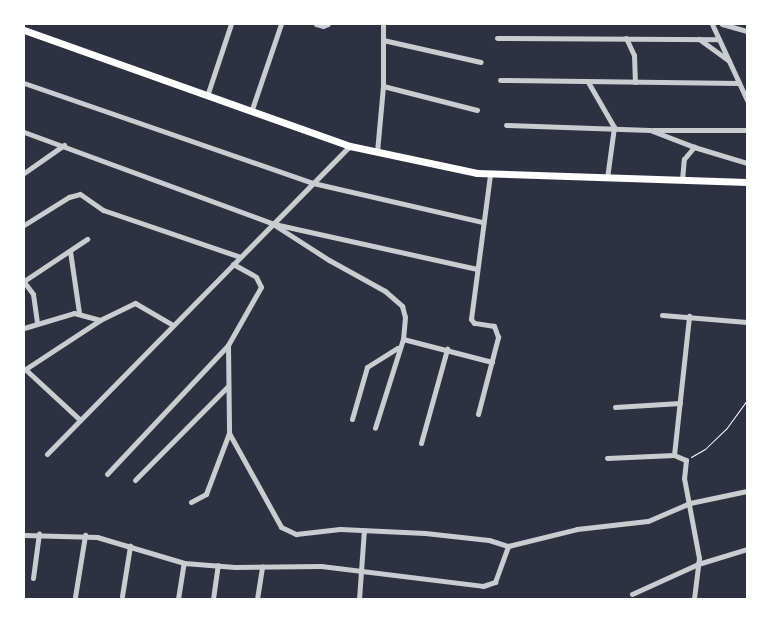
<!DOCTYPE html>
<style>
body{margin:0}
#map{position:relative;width:771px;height:623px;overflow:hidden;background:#2d3142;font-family:"Crimson Pro",serif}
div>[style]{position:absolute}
.path>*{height:1px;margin:-0.5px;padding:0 0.5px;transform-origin:0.5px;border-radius:0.5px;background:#fff}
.minor>*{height:5px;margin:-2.5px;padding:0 2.5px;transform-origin:2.5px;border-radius:2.5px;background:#caccd0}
.secondary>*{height:7px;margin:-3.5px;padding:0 3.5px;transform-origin:3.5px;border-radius:3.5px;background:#fff}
span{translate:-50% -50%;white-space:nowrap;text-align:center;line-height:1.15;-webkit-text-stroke:4px #fff;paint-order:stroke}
.frame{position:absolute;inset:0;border:25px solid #fff;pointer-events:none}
</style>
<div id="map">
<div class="path">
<i style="left:691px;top:457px;width:16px;rotate:-30deg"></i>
<i style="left:705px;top:449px;width:29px;rotate:-44deg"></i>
<i style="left:726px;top:429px;width:36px;rotate:-54deg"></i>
</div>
<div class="minor">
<i style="left:316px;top:24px;width:7px;rotate:16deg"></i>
<i style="left:323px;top:26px;width:5px;rotate:-22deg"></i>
<i style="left:712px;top:24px;width:84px;rotate:65.3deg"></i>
<i style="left:722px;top:24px;width:26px;rotate:16deg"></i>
<i style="left:497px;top:38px;width:222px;rotate:0.3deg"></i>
<i style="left:626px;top:38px;width:19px;rotate:65deg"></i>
<i style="left:634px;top:55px;width:27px;rotate:88deg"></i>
<i style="left:699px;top:39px;width:37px;rotate:36deg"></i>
<i style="left:383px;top:40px;width:100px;rotate:12.7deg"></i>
<i style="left:500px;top:80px;width:239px;rotate:0.7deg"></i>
<i style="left:588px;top:82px;width:52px;rotate:60deg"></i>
<i style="left:614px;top:127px;width:51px;rotate:97.8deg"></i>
<i style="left:24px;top:83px;width:306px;rotate:19.1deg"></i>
<i style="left:313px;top:183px;width:173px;rotate:13deg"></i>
<i style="left:383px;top:86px;width:97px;rotate:14.3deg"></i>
<i style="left:207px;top:96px;width:76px;rotate:-71.6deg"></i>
<i style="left:251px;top:112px;width:93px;rotate:-71.2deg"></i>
<i style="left:506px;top:125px;width:144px;rotate:2deg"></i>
<i style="left:650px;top:130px;width:47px;rotate:21.1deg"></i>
<i style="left:694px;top:147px;width:55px;rotate:16.8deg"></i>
<i style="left:653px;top:130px;width:94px"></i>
<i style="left:24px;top:132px;width:266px;rotate:20.2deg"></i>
<i style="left:274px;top:224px;width:208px;rotate:12.5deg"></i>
<i style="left:377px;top:152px;width:66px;rotate:-84.8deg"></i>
<i style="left:383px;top:86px;width:62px;rotate:-90deg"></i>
<i style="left:24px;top:173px;width:49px;rotate:-35deg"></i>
<i style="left:682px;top:180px;width:21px;rotate:-85deg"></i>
<i style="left:684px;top:159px;width:16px;rotate:-50deg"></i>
<i style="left:24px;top:225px;width:53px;rotate:-31.9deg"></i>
<i style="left:69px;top:197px;width:11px;rotate:-15deg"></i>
<i style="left:80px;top:194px;width:28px;rotate:35deg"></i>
<i style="left:103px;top:210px;width:145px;rotate:18.9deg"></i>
<i style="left:276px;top:226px;width:63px;rotate:32.7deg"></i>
<i style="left:329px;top:260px;width:64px;rotate:29deg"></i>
<i style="left:385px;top:291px;width:23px;rotate:41deg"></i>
<i style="left:402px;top:306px;width:11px;rotate:75deg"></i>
<i style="left:405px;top:317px;width:22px;rotate:95deg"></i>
<i style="left:403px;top:339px;width:93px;rotate:107.5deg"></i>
<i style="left:70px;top:251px;width:63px;rotate:81.7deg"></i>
<i style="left:233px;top:264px;width:26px;rotate:29deg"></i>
<i style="left:256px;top:277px;width:11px;rotate:63deg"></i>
<i style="left:261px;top:287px;width:67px;rotate:119.6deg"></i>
<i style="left:228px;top:345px;width:88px;rotate:89.3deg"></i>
<i style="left:229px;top:433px;width:107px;rotate:61deg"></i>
<i style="left:281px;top:527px;width:17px;rotate:25deg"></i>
<i style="left:296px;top:534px;width:44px;rotate:-6.5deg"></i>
<i style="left:340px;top:529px;width:85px;rotate:2.7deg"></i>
<i style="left:425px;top:533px;width:64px;rotate:6.2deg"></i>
<i style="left:489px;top:540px;width:20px;rotate:18deg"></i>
<i style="left:24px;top:281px;width:76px;rotate:-33.7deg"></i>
<i style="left:24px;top:282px;width:15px;rotate:53deg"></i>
<i style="left:33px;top:294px;width:28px;rotate:82deg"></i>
<i style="left:662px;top:315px;width:85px;rotate:4.7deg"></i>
<i style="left:24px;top:328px;width:52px;rotate:-16.7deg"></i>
<i style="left:74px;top:313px;width:27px;rotate:15deg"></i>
<i style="left:403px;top:339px;width:92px;rotate:14.5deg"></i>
<i style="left:25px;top:369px;width:75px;rotate:42.8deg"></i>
<i style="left:24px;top:370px;width:91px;rotate:-33.3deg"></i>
<i style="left:100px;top:320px;width:39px;rotate:-26deg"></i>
<i style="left:135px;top:303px;width:44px;rotate:30.1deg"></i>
<i style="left:615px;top:407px;width:65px;rotate:-3.5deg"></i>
<i style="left:478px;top:414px;width:80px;rotate:-75.4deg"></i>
<i style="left:498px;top:337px;width:12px;rotate:-110deg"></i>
<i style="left:494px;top:326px;width:20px;rotate:-171deg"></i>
<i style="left:474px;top:323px;width:5px;rotate:-127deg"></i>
<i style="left:471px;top:319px;width:145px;rotate:-82.5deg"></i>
<i style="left:352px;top:419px;width:54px;rotate:-73.9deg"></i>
<i style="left:367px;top:367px;width:36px;rotate:-32deg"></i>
<i style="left:421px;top:443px;width:98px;rotate:-74.5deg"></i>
<i style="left:47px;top:454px;width:432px;rotate:-45.5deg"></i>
<i style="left:674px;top:455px;width:140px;rotate:-83.8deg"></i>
<i style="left:607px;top:458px;width:67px;rotate:-2.6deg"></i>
<i style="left:674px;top:455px;width:13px;rotate:23deg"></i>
<i style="left:686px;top:460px;width:18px;rotate:96deg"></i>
<i style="left:684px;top:478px;width:81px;rotate:79.4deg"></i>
<i style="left:699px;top:558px;width:41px;rotate:97deg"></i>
<i style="left:107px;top:474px;width:177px;rotate:-46.8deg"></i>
<i style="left:135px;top:480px;width:131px;rotate:-45.3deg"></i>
<i style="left:191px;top:502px;width:17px;rotate:-28deg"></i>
<i style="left:206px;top:494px;width:65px;rotate:-69.3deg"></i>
<i style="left:24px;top:535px;width:73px;rotate:1.6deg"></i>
<i style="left:97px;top:537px;width:91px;rotate:16.6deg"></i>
<i style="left:184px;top:563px;width:51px;rotate:4.5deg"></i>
<i style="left:235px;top:567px;width:86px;rotate:-0.7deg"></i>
<i style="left:321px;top:566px;width:163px;rotate:7deg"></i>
<i style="left:483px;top:586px;width:13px;rotate:-18deg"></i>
<i style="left:495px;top:582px;width:38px;rotate:-70deg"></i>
<i style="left:508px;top:546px;width:71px;rotate:-13.8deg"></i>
<i style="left:577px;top:529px;width:71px;rotate:-6.4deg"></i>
<i style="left:648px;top:521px;width:46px;rotate:-23.2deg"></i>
<i style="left:690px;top:503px;width:58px;rotate:-11.9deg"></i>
<i style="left:33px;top:578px;width:45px;rotate:-82.4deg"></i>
<i style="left:632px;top:594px;width:72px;rotate:-24.4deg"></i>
<i style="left:698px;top:564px;width:51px;rotate:-17deg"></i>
<i style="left:122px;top:596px;width:51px;rotate:-80.9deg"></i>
<i style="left:75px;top:597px;width:63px;rotate:-80.8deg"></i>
<i style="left:178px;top:599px;width:36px;rotate:-81deg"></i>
<i style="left:213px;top:599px;width:34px;rotate:-82deg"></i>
<i style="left:257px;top:599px;width:33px;rotate:-81deg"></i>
<i style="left:359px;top:599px;width:69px;rotate:-85.9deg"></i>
</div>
<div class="secondary">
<i style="left:24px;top:30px;width:346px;rotate:19.6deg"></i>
<i style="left:350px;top:146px;width:130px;rotate:12deg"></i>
<i style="left:477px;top:173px;width:270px;rotate:1.9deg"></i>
</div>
<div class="frame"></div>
</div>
